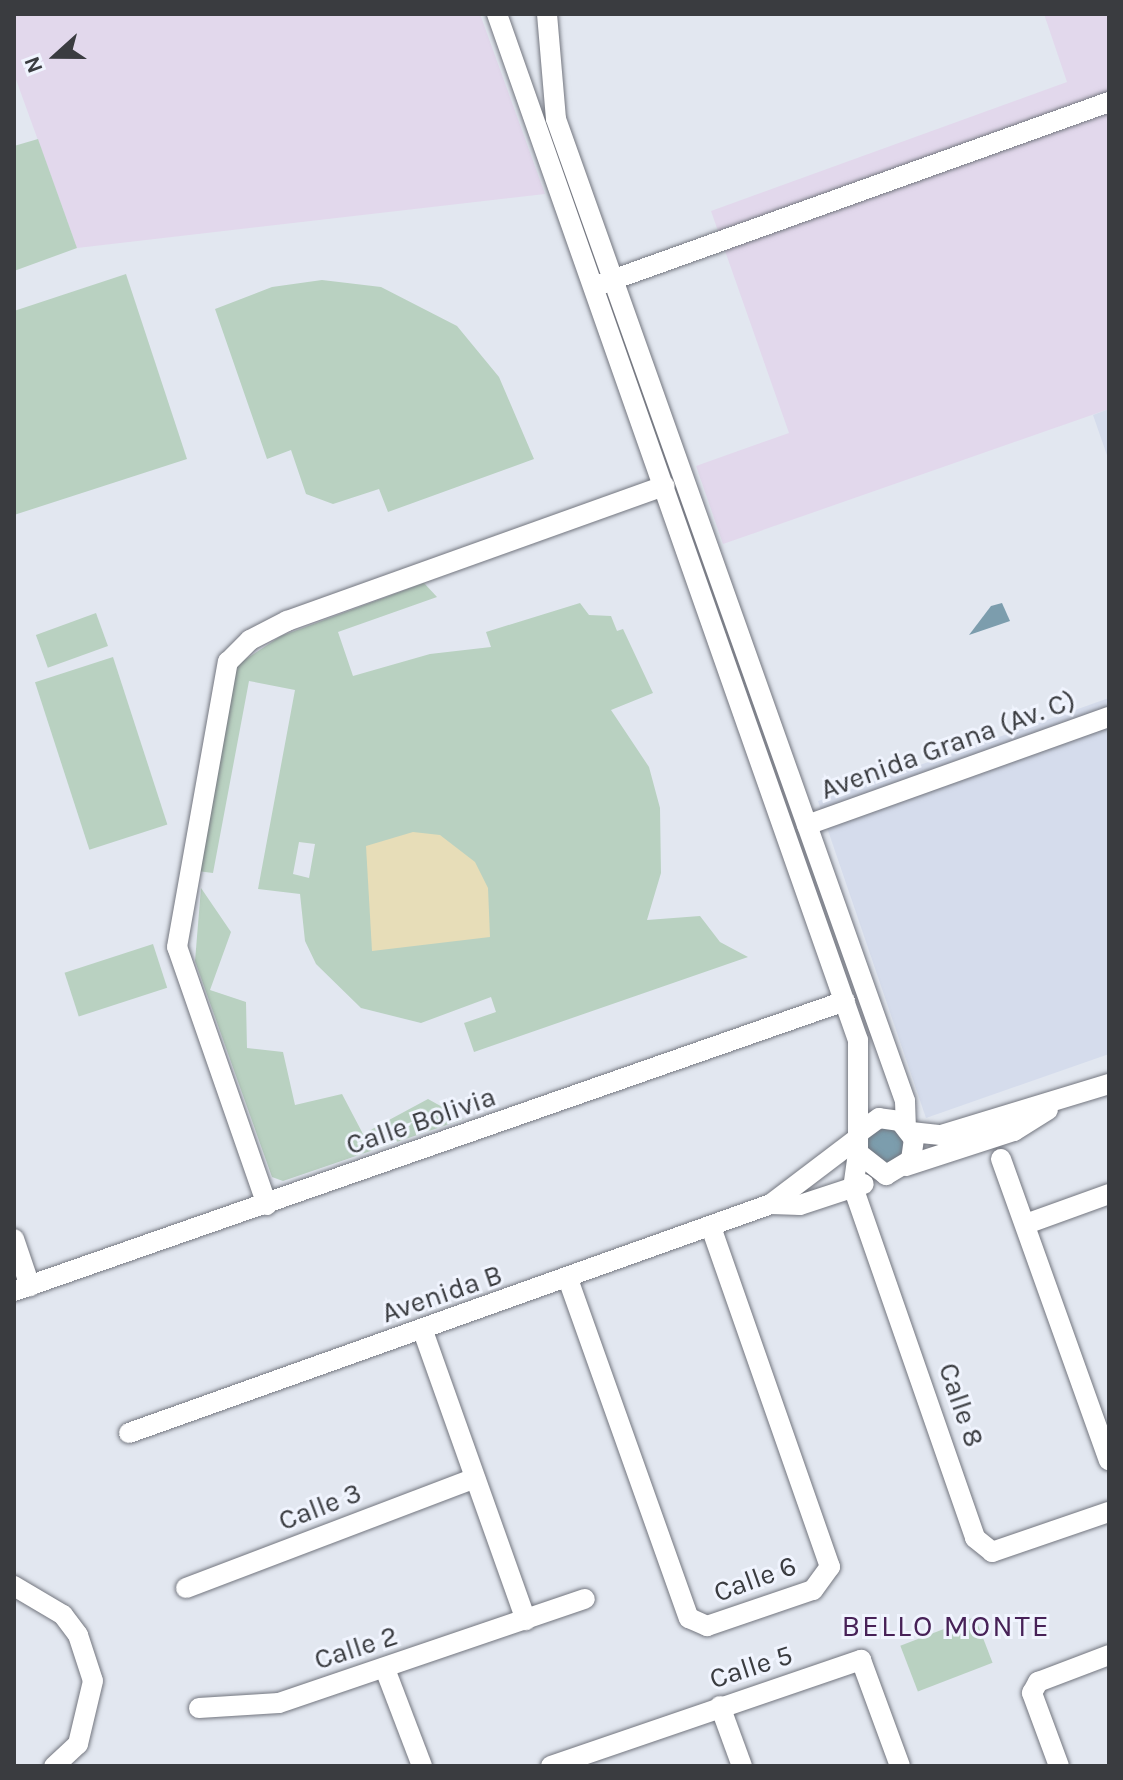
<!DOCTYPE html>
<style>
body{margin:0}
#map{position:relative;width:1123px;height:1780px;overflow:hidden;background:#e2e7f0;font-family:Karla,sans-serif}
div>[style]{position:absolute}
.commercial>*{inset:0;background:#e2d8ec}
.built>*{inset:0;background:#d5dcec}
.green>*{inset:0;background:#b9d1c1;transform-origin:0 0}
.sand>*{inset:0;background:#e7ddb8}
.water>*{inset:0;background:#7c9dad}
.roads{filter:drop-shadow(0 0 2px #73767f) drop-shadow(0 0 2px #73767f)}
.street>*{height:20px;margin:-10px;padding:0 10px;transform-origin:10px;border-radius:10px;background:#fff}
span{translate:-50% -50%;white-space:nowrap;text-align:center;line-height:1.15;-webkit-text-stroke:6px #f0f4fe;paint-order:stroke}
.street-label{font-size:28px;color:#3a3c40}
.neighbourhood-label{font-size:30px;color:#472157;letter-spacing:2px}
.frame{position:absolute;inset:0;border:16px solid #3a3c40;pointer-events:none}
.north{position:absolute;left:16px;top:16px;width:80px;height:80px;-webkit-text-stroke:6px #f0f4fe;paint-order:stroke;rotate:249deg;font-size:22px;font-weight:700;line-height:32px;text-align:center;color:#3a3c40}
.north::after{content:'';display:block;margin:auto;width:28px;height:36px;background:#3a3c40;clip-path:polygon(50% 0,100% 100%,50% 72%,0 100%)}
</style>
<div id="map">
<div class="commercial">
<i style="clip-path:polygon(14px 14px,480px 14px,545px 194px,77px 248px,14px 74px)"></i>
<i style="clip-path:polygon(1044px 14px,1109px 14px,1109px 409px,723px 544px,696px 466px,789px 433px,711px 211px,1067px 82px)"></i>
</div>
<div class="built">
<i style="clip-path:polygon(1109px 409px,1109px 461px,1093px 415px)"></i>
<i style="clip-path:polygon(1109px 698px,1109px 1054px,926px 1118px,818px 801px)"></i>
</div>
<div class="green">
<i style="clip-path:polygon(38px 139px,77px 248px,14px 271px,14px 146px)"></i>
<i style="clip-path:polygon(126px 274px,187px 459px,14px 515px,14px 311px)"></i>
<i style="clip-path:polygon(322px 280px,381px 287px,457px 326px,499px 377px,534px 459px,388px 512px,379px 489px,333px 504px,306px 494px,291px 450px,267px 459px,215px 309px,272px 287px)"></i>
<i style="clip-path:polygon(evenodd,424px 583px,437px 597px,338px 632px,353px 676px,430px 654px,491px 647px,486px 632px,580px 603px,589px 615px,611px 616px,617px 631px,623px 629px,653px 693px,611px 710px,649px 767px,660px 808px,661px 873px,647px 920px,700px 916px,720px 942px,748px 957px,474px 1052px,464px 1023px,496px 1012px,491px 997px,421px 1023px,361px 1008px,316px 964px,305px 941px,300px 894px,258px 889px,295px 690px,249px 681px,213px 873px,197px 871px,237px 665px,281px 636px,424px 583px,299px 842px,315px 844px,309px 878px,293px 874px,299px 842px)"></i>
<i style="left:96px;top:613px;width:35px;height:64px;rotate:70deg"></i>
<i style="left:113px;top:657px;width:176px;height:82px;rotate:72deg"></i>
<i style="clip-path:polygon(201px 888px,231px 932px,210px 990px,246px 1002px,247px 1048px,283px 1052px,295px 1105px,342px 1094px,363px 1134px,428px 1099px,464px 1119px,283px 1181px,272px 1177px,195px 961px)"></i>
<i style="left:153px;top:944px;width:46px;height:93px;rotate:72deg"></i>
<i style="left:975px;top:1617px;width:49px;height:80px;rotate:69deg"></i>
</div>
<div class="sand">
<i style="clip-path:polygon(413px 832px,440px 835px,475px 862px,488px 888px,490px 937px,372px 951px,366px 846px)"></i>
</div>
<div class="water">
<i style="clip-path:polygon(1002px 603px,1010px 621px,969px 635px,991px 606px)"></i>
<i style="clip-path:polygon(877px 1128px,896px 1129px,904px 1139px,904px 1152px,891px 1165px,868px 1156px,867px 1137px)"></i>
</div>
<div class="roads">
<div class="street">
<i style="left:497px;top:14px;width:1088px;rotate:70.62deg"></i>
<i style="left:858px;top:1040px;width:113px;rotate:90deg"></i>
<i style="left:858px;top:1153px;width:36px;rotate:38deg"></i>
<i style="left:886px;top:1175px;width:29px;rotate:-31deg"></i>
<i style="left:911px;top:1160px;width:21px;rotate:-82deg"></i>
<i style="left:914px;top:1139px;width:23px;rotate:-128deg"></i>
<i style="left:900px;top:1121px;width:21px;rotate:-172deg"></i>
<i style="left:879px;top:1118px;width:22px;rotate:144deg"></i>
<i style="left:547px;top:14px;width:105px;rotate:85.1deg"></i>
<i style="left:556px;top:119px;width:1042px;rotate:70.43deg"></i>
<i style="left:905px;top:1101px;width:25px;rotate:88deg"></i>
<i style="left:601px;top:284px;width:540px;rotate:-19.71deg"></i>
<i style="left:807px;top:825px;width:321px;rotate:-19.7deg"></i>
<i style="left:911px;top:1132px;width:30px;rotate:6deg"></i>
<i style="left:941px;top:1135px;width:176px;rotate:-16.9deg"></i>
<i style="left:858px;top:1153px;width:34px;rotate:98deg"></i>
<i style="left:853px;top:1187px;width:372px;rotate:70.8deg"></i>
<i style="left:975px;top:1538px;width:22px;rotate:39deg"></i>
<i style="left:992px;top:1552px;width:124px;rotate:-18.9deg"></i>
<i style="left:1001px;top:1159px;width:320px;rotate:70.3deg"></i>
<i style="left:906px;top:1166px;width:114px;rotate:-18deg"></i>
<i style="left:1014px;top:1131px;width:40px;rotate:-32deg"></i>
<i style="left:771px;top:1204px;width:29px;rotate:2deg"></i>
<i style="left:800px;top:1205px;width:67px;rotate:-18.2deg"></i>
<i style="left:267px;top:1205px;width:273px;rotate:-109.2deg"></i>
<i style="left:177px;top:947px;width:290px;rotate:-79.9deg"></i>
<i style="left:228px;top:662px;width:31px;rotate:-45deg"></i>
<i style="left:250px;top:640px;width:42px;rotate:-27.2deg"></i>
<i style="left:287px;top:621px;width:401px;rotate:-19.7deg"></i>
<i style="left:1026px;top:1224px;width:88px;rotate:-19.9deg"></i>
<i style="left:14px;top:1239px;width:50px;rotate:71.2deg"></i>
<i style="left:568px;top:1279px;width:360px;rotate:70.4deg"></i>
<i style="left:689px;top:1618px;width:20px;rotate:24deg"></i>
<i style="left:707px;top:1626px;width:112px;rotate:-18.8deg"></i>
<i style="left:813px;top:1590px;width:29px;rotate:-54deg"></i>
<i style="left:830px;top:1567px;width:359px;rotate:-109.3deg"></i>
<i style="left:14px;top:1291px;width:880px;rotate:-19.24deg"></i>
<i style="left:423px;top:1331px;width:307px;rotate:70.4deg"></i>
<i style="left:129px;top:1433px;width:682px;rotate:-19.63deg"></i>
<i style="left:771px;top:1204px;width:109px;rotate:-37.2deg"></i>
<i style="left:14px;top:1586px;width:57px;rotate:30.6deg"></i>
<i style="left:63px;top:1615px;width:25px;rotate:53deg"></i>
<i style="left:78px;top:1635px;width:48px;rotate:71.9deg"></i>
<i style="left:93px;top:1681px;width:65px;rotate:103.4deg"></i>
<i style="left:78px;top:1744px;width:33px;rotate:137deg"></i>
<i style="left:186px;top:1588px;width:309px;rotate:-20.8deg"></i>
<i style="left:385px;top:1669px;width:104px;rotate:69.1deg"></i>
<i style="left:720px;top:1706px;width:64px;rotate:69.9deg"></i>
<i style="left:199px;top:1708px;width:80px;rotate:-3.6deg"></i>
<i style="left:279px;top:1703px;width:323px;rotate:-18.8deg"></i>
<i style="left:551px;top:1766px;width:328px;rotate:-18.9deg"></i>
<i style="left:861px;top:1660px;width:113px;rotate:69.8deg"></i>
<i style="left:1059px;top:1766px;width:78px;rotate:-110.3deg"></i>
<i style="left:1032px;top:1693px;width:13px;rotate:-61deg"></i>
<i style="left:1038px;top:1682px;width:76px;rotate:-20.8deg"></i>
</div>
</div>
<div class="street-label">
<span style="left:948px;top:745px;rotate:-20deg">Avenida Grana (Av. C)</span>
<span style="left:421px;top:1121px;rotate:-19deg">Calle Bolivia</span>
<span style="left:442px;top:1294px;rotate:-19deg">Avenida B</span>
<span style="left:961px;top:1405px;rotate:71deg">Calle 8</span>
<span style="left:320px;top:1507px;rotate:-21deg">Calle 3</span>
<span style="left:755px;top:1579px;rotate:-20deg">Calle 6</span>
<span style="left:356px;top:1648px;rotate:-18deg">Calle 2</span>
<span style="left:751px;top:1667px;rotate:-18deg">Calle 5</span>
</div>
<div class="neighbourhood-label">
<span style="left:946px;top:1626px">BELLO MONTE</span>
</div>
<div class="frame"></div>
<div class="north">N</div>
</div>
